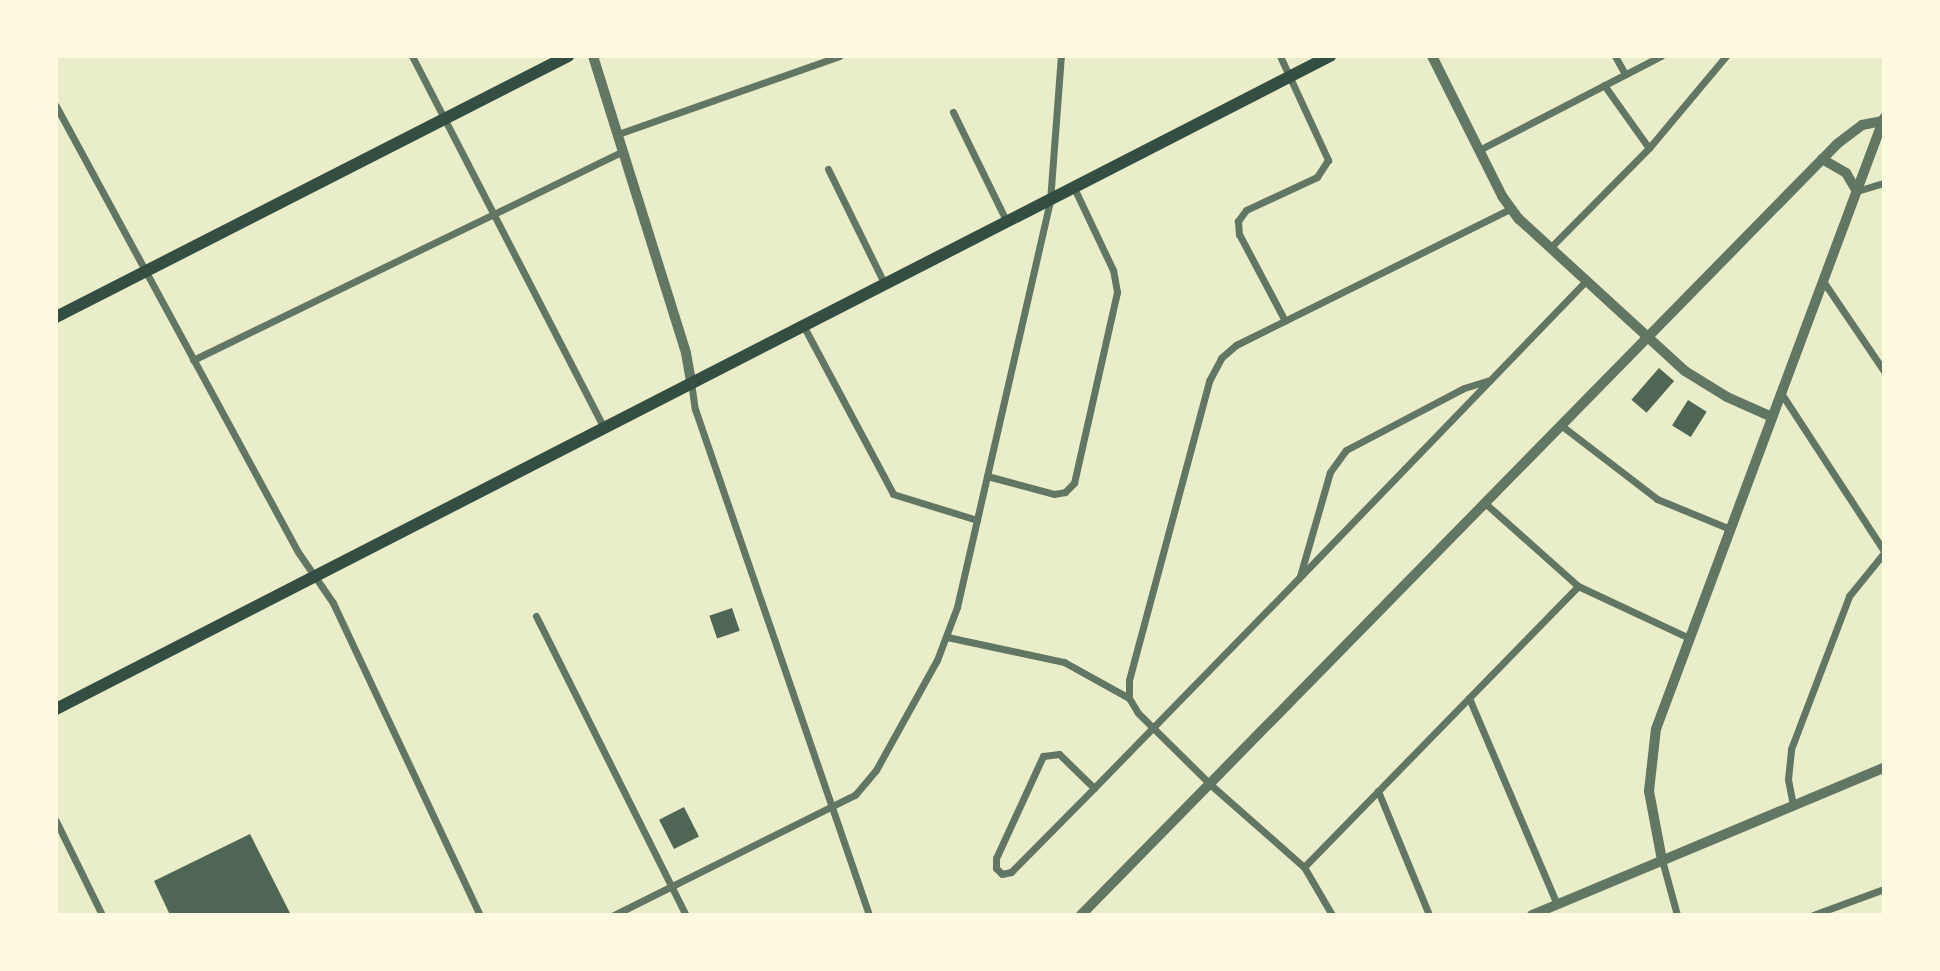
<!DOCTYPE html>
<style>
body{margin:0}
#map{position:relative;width:1940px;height:971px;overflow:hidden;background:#e9edc9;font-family:Manrope,sans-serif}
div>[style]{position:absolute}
.building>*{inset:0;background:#4f6655;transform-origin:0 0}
.minor>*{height:7px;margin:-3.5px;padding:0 3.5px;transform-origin:3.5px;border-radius:3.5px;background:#617663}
.tertiary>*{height:10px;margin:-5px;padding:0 5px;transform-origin:5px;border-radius:5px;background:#617663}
.secondary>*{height:12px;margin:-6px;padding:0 6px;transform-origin:6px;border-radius:6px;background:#344e41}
span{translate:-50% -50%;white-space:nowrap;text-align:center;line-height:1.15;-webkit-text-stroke:7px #fefae0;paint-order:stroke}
.frame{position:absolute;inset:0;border:58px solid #fefae0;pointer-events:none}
</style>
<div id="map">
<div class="building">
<i style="left:1659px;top:368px;width:20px;height:42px;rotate:41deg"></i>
<i style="left:1688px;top:400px;width:22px;height:30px;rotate:32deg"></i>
<i style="left:732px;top:608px;width:24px;height:24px;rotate:71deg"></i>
<i style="left:684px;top:807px;width:33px;height:28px;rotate:63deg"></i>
<i style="clip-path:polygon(250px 834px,291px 915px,170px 915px,154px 881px)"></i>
</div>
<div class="minor">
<i style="left:412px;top:56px;width:416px;rotate:62.7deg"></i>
<i style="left:1280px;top:56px;width:115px;rotate:65.2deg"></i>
<i style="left:1328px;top:160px;width:20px;rotate:123deg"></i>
<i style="left:1317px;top:177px;width:78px;rotate:155.1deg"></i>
<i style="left:1246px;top:210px;width:14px;rotate:126deg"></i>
<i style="left:1238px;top:221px;width:13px;rotate:86deg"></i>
<i style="left:1239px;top:234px;width:98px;rotate:62.1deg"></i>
<i style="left:1615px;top:56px;width:21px;rotate:61deg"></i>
<i style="left:1604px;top:85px;width:77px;rotate:54.5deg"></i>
<i style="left:56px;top:106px;width:507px;rotate:61.52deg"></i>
<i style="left:298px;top:552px;width:62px;rotate:55.5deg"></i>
<i style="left:333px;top:603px;width:345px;rotate:64.8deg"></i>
<i style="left:953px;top:112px;width:123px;rotate:63.9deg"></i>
<i style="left:618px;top:134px;width:235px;rotate:-19.4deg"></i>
<i style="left:1479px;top:150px;width:205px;rotate:-27.3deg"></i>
<i style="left:828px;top:169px;width:129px;rotate:63.8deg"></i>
<i style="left:1857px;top:191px;width:28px;rotate:-17deg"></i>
<i style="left:1550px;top:248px;width:141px;rotate:-45.3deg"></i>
<i style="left:1649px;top:148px;width:120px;rotate:-50.1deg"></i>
<i style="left:1823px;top:281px;width:109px;rotate:55.9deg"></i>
<i style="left:804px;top:327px;width:189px;rotate:61.9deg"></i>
<i style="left:893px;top:494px;width:88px;rotate:17.2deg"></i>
<i style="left:193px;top:360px;width:478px;rotate:-25.9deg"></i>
<i style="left:691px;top:382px;width:27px;rotate:82deg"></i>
<i style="left:695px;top:409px;width:535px;rotate:71.02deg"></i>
<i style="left:1781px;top:393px;width:189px;rotate:56.9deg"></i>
<i style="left:1562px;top:426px;width:120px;rotate:37.5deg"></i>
<i style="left:1657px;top:499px;width:79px;rotate:22.3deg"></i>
<i style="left:987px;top:476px;width:69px;rotate:15deg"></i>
<i style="left:1054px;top:494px;width:11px;rotate:-10deg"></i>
<i style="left:1065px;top:492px;width:13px;rotate:-45deg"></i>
<i style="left:1074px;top:483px;width:196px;rotate:-77.3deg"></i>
<i style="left:1117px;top:292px;width:22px;rotate:-100deg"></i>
<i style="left:1113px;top:270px;width:91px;rotate:-115.4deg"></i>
<i style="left:1486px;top:504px;width:123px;rotate:41.7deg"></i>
<i style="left:1578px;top:586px;width:123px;rotate:25.1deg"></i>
<i style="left:1300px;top:576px;width:108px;rotate:-73.9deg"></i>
<i style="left:1330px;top:472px;width:27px;rotate:-54deg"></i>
<i style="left:1346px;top:450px;width:133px;rotate:-27.7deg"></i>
<i style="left:1464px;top:388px;width:27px;rotate:-17deg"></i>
<i style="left:536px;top:616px;width:335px;rotate:63.4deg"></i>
<i style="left:947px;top:637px;width:120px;rotate:12.1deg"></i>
<i style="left:1064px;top:662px;width:74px;rotate:29deg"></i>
<i style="left:1129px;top:698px;width:17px;rotate:59deg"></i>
<i style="left:1138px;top:713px;width:104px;rotate:44.6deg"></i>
<i style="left:1212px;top:786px;width:123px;rotate:41.4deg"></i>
<i style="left:1304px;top:867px;width:56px;rotate:59.7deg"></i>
<i style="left:1129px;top:698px;width:18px;rotate:-90deg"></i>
<i style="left:1129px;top:680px;width:310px;rotate:-75deg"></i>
<i style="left:1209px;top:381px;width:26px;rotate:-62deg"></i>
<i style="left:1221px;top:358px;width:20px;rotate:-41deg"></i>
<i style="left:1236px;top:345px;width:306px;rotate:-26.4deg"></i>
<i style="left:1469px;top:698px;width:224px;rotate:66.9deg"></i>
<i style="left:1094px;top:788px;width:49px;rotate:-135.8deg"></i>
<i style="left:1059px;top:754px;width:16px;rotate:173deg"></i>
<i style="left:1043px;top:756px;width:112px;rotate:114.7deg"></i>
<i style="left:996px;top:858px;width:10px;rotate:90deg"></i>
<i style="left:996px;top:868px;width:8px;rotate:45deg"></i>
<i style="left:1002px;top:874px;width:9px;rotate:-13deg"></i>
<i style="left:1011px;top:872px;width:118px;rotate:-45.3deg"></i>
<i style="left:1094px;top:788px;width:293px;rotate:-45.7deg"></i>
<i style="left:1299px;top:578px;width:413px;rotate:-46deg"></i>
<i style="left:1378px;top:791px;width:134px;rotate:67.6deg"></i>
<i style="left:1793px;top:805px;width:26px;rotate:-101deg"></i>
<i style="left:1788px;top:779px;width:30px;rotate:-84deg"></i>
<i style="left:1791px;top:749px;width:164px;rotate:-69.2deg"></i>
<i style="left:1849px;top:596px;width:55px;rotate:-50.9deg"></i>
<i style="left:56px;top:821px;width:105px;rotate:63.9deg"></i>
<i style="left:1662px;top:860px;width:57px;rotate:74.7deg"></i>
<i style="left:1304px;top:867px;width:392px;rotate:-45.7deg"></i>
<i style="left:614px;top:915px;width:269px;rotate:-26.5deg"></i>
<i style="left:855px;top:795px;width:33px;rotate:-50deg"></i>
<i style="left:876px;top:770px;width:126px;rotate:-61deg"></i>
<i style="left:937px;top:660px;width:57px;rotate:-69.3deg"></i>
<i style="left:957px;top:607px;width:417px;rotate:-77.1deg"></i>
<i style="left:1050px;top:201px;width:145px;rotate:-85.7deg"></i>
<i style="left:1813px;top:915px;width:76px;rotate:-20.1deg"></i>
</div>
<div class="tertiary">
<i style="left:593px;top:56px;width:311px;rotate:72.6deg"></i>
<i style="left:686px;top:353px;width:29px;rotate:80deg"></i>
<i style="left:1432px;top:56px;width:157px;rotate:63.4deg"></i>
<i style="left:1502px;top:196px;width:29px;rotate:54deg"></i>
<i style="left:1519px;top:219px;width:225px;rotate:42.5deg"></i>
<i style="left:1685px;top:371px;width:49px;rotate:31.8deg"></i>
<i style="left:1727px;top:397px;width:49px;rotate:24deg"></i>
<i style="left:1822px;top:159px;width:28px;rotate:30deg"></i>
<i style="left:1846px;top:173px;width:21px;rotate:59deg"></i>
<i style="left:1662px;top:860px;width:70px;rotate:-100.7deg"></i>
<i style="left:1649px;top:791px;width:62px;rotate:-83.6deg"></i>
<i style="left:1656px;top:729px;width:652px;rotate:-69.54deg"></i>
<i style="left:1081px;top:915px;width:1080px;rotate:-45.56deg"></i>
<i style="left:1837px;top:144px;width:31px;rotate:-37deg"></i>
<i style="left:1862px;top:125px;width:20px;rotate:-11deg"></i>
<i style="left:1532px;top:915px;width:381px;rotate:-22.7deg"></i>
</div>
<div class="secondary">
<i style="left:56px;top:317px;width:575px;rotate:-27.01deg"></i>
<i style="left:56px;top:709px;width:1432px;rotate:-27.14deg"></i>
</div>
<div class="frame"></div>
</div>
